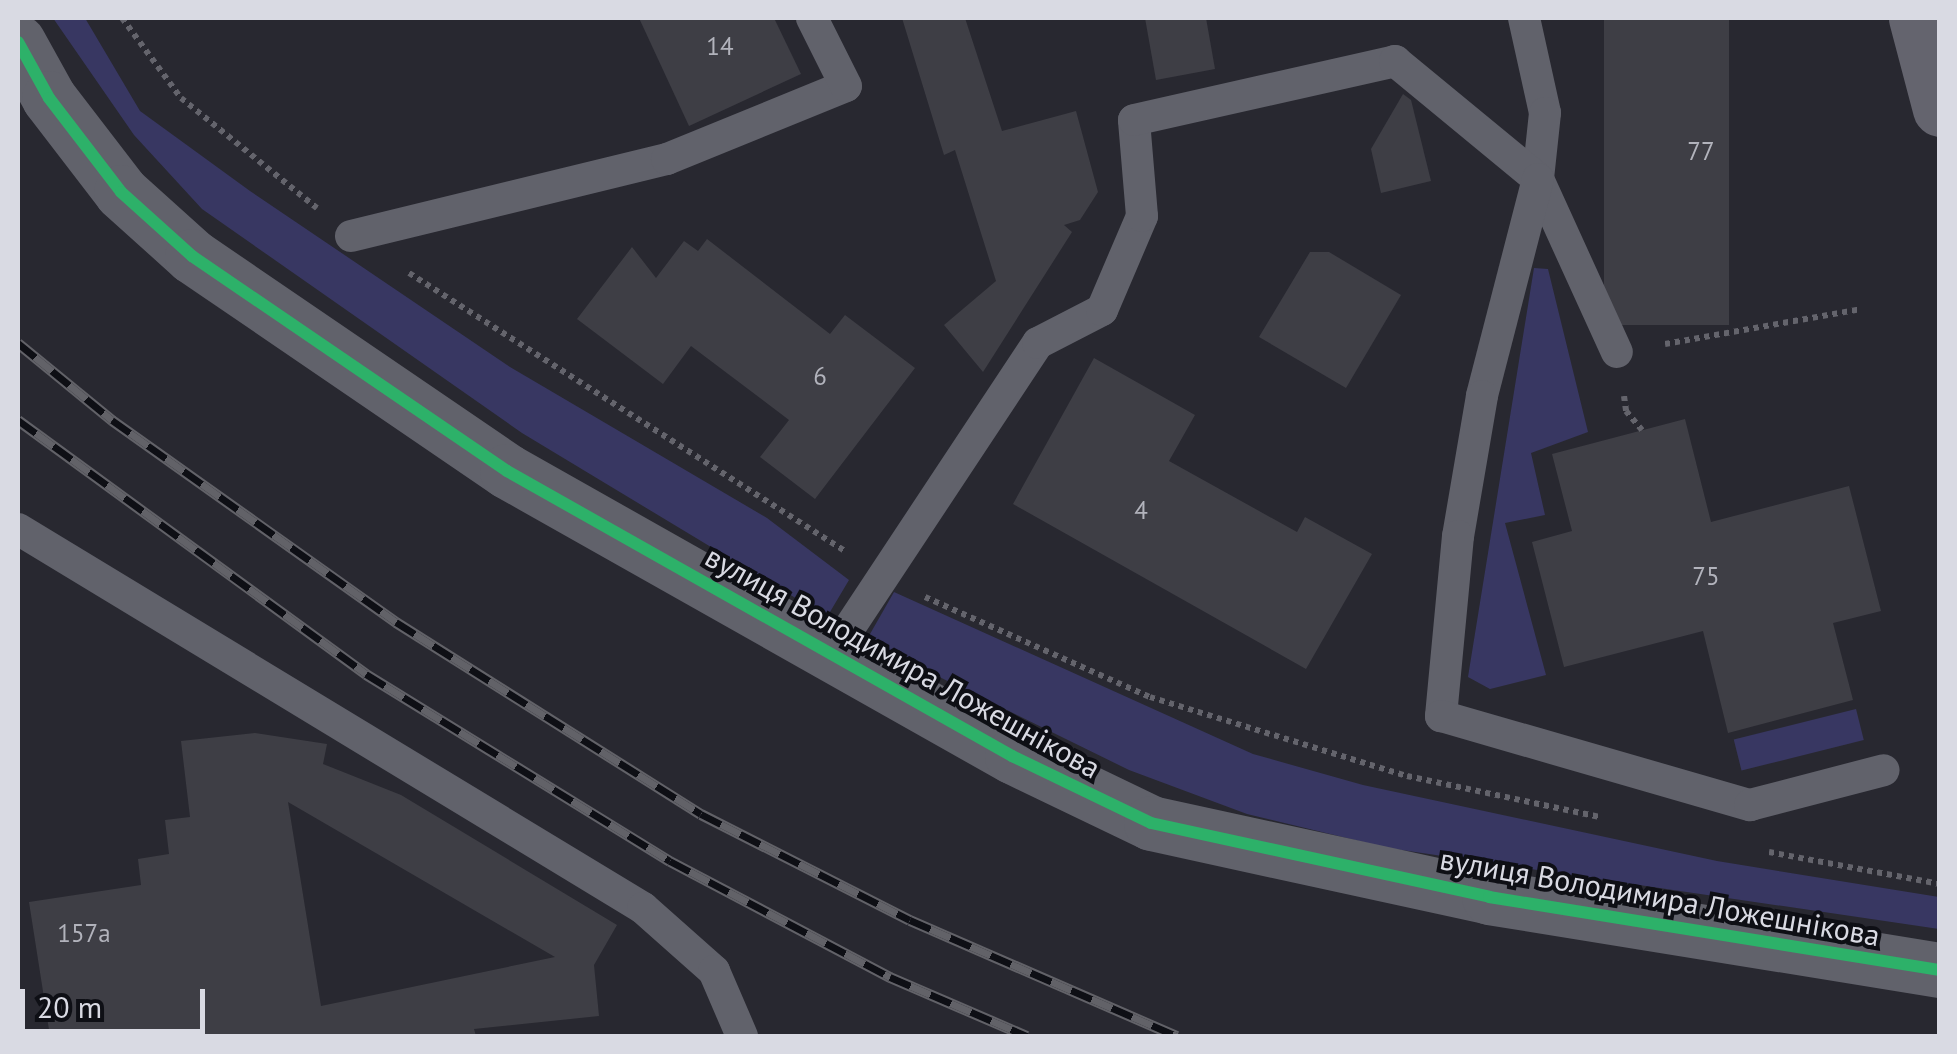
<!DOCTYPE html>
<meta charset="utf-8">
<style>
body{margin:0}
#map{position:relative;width:1957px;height:1054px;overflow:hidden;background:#282830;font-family:"PT Sans",sans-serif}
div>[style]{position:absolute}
.green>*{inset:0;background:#383762;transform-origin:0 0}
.building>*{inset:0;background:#3e3e45;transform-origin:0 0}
.path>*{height:6px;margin-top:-3px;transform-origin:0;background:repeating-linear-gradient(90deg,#64646c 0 5px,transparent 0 10px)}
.service>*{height:32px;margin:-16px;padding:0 16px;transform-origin:16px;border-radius:16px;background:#61626b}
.tertiary>*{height:55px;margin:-27.5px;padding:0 27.5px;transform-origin:27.5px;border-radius:27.5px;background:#61626b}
.secondary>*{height:55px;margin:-27.5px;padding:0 27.5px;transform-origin:27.5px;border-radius:27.5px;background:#64646e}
.rail>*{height:11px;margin-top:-5.5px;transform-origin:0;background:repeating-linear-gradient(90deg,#0e0f15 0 22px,#626268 0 44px);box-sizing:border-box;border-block:2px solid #626268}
.cycleway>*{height:12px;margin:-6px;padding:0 6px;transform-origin:6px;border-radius:6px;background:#2db169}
span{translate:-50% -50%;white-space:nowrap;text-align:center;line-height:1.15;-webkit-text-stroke:8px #0e0f15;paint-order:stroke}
.number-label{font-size:25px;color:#b2b3bc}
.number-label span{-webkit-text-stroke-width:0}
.street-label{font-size:30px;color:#d9dae3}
.frame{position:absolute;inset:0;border:20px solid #d9dae3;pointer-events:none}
.scale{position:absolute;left:20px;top:989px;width:185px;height:45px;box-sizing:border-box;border:5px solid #d9dae3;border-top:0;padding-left:12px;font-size:30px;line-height:35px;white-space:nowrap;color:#d9dae3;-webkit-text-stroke:8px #0e0f15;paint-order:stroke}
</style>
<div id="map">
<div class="green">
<i style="clip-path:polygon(53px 18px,85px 18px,140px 111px,250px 191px,510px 367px,767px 518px,849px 580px,827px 617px,522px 433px,202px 209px,134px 135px)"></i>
<i style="clip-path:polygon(1534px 268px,1548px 269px,1588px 432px,1531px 453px,1545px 515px,1505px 523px,1546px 675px,1490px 689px,1468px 677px)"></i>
<i style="clip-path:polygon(894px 592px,1253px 754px,1363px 785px,1717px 861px,1939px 897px,1939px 929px,1388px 848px,1247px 814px,1129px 770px,866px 641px)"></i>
<i style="left:1856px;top:709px;width:32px;height:126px;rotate:76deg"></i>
</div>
<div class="building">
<i style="clip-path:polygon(639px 18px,774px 18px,801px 74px,689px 126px)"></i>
<i style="clip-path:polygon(902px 18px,965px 18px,1002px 131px,1076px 111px,1098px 192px,1080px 220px,1064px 225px,1072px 232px,983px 372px,944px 325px,996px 281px,955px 150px,944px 155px)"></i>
<i style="clip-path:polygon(1145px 18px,1206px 18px,1215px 69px,1156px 80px)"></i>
<i style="left:1604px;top:18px;width:125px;height:307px"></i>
<i style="clip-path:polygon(1403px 94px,1411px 100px,1431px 181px,1381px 193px,1371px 149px)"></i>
<i style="clip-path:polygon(707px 239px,830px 334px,845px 315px,915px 368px,815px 499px,760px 457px,789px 420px,691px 346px,663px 384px,577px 319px,632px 247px,656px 278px,684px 241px,698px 251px)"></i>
<i style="clip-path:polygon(1310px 252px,1329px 252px,1401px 295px,1346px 388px,1259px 337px)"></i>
<i style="clip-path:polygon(1094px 358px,1195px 415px,1169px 461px,1297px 532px,1305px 517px,1372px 554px,1306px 669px,1013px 504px)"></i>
<i style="clip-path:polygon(1685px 419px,1711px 522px,1849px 486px,1881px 611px,1833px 623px,1853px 700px,1728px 733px,1703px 631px,1564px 667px,1532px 542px,1572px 531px,1552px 454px)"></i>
<i style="clip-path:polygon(evenodd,255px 733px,327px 744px,323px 764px,401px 795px,617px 925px,594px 965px,599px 1016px,474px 1029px,476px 1036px,50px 1036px,29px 902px,141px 885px,138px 859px,169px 854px,165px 820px,190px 817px,181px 741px,255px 733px,288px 802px,555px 957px,321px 1006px,288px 802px)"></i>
</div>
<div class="path">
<i style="left:122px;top:18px;width:99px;rotate:53.6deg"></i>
<i style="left:181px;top:98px;width:175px;rotate:39deg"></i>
<i style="left:409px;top:273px;width:517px;rotate:32.52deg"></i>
<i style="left:1665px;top:344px;width:199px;rotate:-10.1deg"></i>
<i style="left:1624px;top:396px;width:15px;rotate:82deg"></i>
<i style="left:1626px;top:411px;width:25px;rotate:50deg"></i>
<i style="left:925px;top:597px;width:246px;rotate:24deg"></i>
<i style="left:1150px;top:697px;width:269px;rotate:17.1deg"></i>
<i style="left:1407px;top:776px;width:197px;rotate:12deg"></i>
<i style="left:1769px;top:852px;width:174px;rotate:10.6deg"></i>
</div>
<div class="service">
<i style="left:1524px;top:18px;width:97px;rotate:77.5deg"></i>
<i style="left:1545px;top:113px;width:66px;rotate:96.1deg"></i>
<i style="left:1538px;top:179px;width:190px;rotate:65.5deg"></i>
<i style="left:351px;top:236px;width:325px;rotate:-13.7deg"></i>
<i style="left:667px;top:159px;width:193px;rotate:-22.2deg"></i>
<i style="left:846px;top:86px;width:76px;rotate:-116.6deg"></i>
<i style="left:18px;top:529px;width:731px;rotate:31.23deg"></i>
<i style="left:643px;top:908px;width:95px;rotate:41.6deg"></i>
<i style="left:714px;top:971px;width:71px;rotate:66.7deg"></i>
<i style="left:832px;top:654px;width:373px;rotate:-56.5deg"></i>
<i style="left:1038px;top:343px;width:72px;rotate:-27.3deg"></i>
<i style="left:1102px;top:310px;width:102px;rotate:-66.9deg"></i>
<i style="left:1142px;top:216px;width:96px;rotate:-94.8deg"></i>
<i style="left:1134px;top:120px;width:268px;rotate:-12.7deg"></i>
<i style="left:1395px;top:61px;width:185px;rotate:39.5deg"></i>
<i style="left:1538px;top:179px;width:224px;rotate:104.5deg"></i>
<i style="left:1482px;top:396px;width:142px;rotate:99.7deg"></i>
<i style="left:1458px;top:536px;width:181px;rotate:95.4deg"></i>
<i style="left:1441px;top:716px;width:322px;rotate:16.1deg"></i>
<i style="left:1750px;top:805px;width:138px;rotate:-14.6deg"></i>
</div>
<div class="tertiary">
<i style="left:18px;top:42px;width:64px;rotate:61deg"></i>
<i style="left:49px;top:98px;width:118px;rotate:52.5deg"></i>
<i style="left:121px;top:192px;width:96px;rotate:42deg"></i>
<i style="left:192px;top:256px;width:381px;rotate:34.3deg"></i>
<i style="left:507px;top:471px;width:580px;rotate:29.44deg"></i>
<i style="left:1012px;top:756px;width:154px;rotate:25.7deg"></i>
<i style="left:1151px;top:823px;width:346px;rotate:12.3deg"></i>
<i style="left:1489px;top:897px;width:457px;rotate:9.2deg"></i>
</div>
<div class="secondary">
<i style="left:1916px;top:18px;width:94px;rotate:75.2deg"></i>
</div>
<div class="rail">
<i style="left:18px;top:343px;width:122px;rotate:39.3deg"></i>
<i style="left:112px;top:420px;width:349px;rotate:35.4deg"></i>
<i style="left:396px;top:622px;width:360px;rotate:32.2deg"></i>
<i style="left:701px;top:814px;width:234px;rotate:26.9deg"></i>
<i style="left:910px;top:920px;width:291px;rotate:23.5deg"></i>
<i style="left:18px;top:420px;width:431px;rotate:36.1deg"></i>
<i style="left:366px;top:674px;width:357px;rotate:31.6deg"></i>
<i style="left:670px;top:861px;width:249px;rotate:27.8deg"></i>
<i style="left:890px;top:977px;width:149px;rotate:23.3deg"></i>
</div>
<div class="cycleway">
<i style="left:18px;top:42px;width:64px;rotate:61deg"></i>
<i style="left:49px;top:98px;width:118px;rotate:52.5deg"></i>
<i style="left:121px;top:192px;width:96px;rotate:42deg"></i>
<i style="left:192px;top:256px;width:381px;rotate:34.3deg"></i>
<i style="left:507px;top:471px;width:580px;rotate:29.44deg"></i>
<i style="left:1012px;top:756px;width:154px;rotate:25.7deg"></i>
<i style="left:1151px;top:823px;width:346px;rotate:12.3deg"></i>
<i style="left:1489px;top:897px;width:457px;rotate:9.2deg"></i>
</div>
<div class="number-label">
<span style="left:720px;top:46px">14</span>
<span style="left:1701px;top:151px">77</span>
<span style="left:820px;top:376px">6</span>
<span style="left:1141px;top:510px">4</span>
<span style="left:1706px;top:576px">75</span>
<span style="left:84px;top:933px">157а</span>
</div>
<div class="street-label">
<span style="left:903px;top:662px;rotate:29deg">вулиця Володимира Ложешнікова</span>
<span style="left:1660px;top:897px;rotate:10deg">вулиця Володимира Ложешнікова</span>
</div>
<div class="frame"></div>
<div class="scale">20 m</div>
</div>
